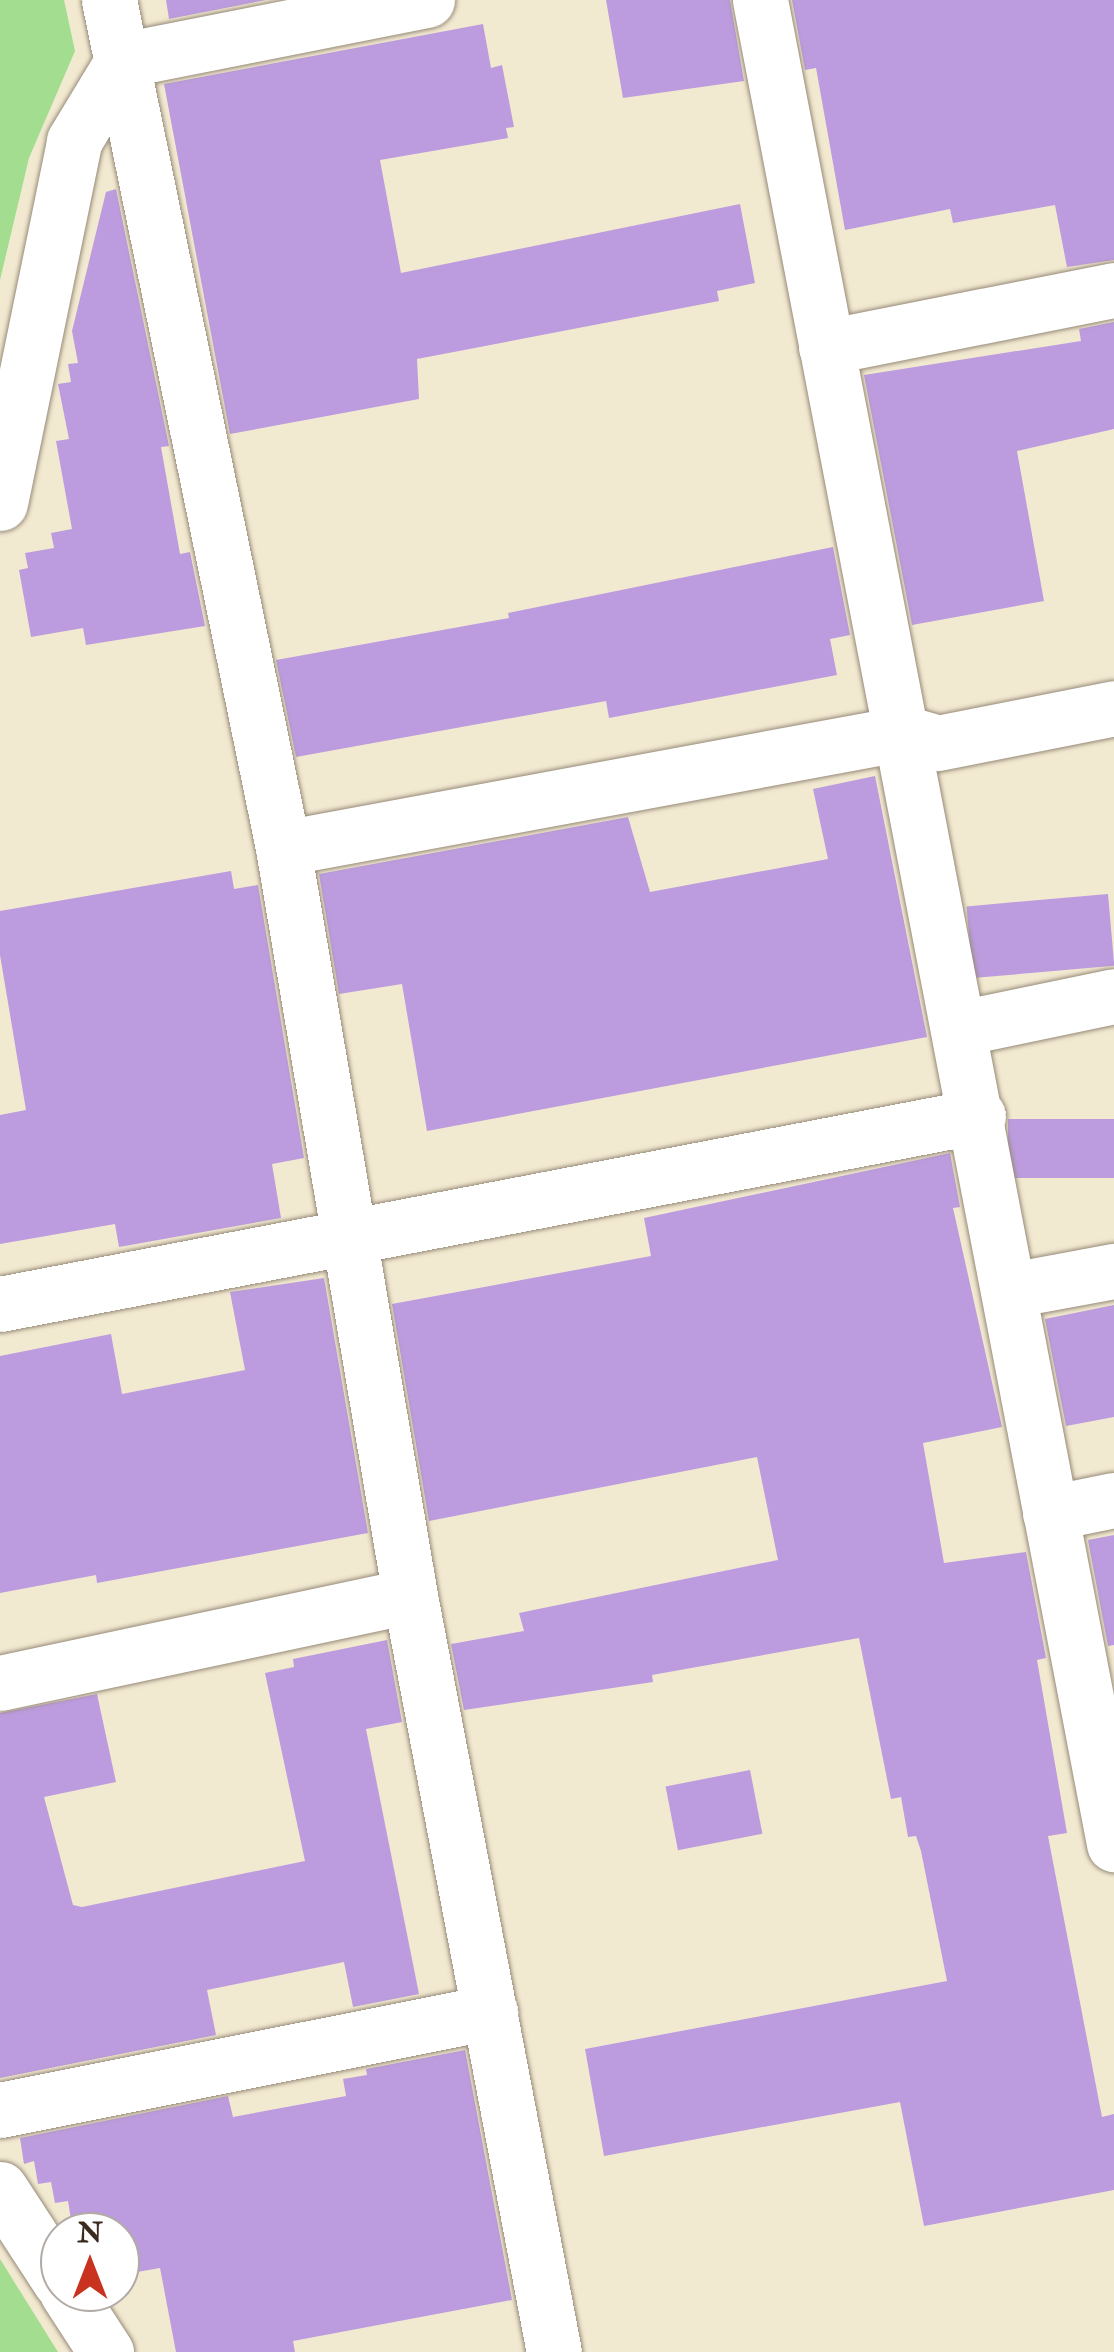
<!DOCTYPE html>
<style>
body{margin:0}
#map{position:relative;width:1114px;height:2352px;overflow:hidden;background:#f2e9d1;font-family:"IM FELL Double Pica",serif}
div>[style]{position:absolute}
.green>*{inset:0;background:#a2dd90}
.building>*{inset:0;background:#bc9cde;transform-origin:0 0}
.roads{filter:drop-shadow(0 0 2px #968a78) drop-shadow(0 0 2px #968a78)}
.minor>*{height:55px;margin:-27.5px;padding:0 27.5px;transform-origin:27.5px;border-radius:27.5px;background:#fff}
span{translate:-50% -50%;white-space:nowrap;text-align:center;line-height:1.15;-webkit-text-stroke:8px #fff;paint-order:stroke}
.north{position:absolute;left:40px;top:2212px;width:100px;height:100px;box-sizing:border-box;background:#fff;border:2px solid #b1aaa5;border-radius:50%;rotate:0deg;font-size:28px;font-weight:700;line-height:40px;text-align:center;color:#3b2a1e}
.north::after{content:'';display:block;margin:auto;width:35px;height:45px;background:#c8321e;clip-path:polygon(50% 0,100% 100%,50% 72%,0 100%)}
</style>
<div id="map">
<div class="green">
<i style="clip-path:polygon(0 0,64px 0,75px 51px,29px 158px,0 280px)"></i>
<i style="clip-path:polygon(0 2259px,58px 2352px,0 2352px)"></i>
</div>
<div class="building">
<i style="clip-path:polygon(166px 0,266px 0,169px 19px)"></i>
<i style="clip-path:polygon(606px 0,730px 0,744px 81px,623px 98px)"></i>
<i style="clip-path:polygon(792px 0,1114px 0,1114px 260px,1067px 267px,1055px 205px,953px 223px,950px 209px,845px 230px,816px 68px,805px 70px)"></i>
<i style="clip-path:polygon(483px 24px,491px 68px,502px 65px,514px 127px,506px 128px,508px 138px,380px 160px,401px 273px,740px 204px,755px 283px,717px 291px,719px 301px,417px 359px,419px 399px,230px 434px,164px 84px)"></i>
<i style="clip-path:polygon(116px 189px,169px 446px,161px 447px,180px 554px,190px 552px,205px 626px,86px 645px,83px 628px,31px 637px,19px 570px,28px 568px,25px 553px,54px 548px,51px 533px,72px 529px,56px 441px,69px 439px,58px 384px,71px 382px,68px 364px,78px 363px,72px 331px,106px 192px)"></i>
<i style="clip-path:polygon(1114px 322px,1114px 429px,1017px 451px,1044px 601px,912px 625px,864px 375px,1081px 341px,1079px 329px)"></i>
<i style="clip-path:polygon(833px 547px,850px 635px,830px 639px,837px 675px,609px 718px,606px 701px,296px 757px,276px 660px,509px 618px,508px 613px)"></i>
<i style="clip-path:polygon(875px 776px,927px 1037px,427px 1131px,402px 984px,339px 994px,319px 874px,628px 817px,650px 892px,828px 859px,813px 789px)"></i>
<i style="clip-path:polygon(231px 871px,234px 889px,258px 885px,304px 1158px,272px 1164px,281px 1218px,119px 1247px,115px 1224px,0 1244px,0 1115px,26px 1110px,0 955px,0 911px)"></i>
<i style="left:1108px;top:894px;width:72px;height:142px;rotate:85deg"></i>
<i style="left:1114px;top:1119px;width:59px;height:106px;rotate:90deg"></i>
<i style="clip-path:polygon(950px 1153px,960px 1207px,953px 1208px,1002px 1427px,923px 1443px,944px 1563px,1026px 1552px,1046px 1658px,1037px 1660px,1067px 1833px,1048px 1836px,1102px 2117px,1114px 2114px,1114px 2190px,924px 2226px,900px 2102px,604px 2156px,585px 2049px,947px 1981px,921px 1851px,916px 1836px,908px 1837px,901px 1797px,891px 1799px,859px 1638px,652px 1675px,653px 1682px,464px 1710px,451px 1644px,524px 1631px,519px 1613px,778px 1560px,757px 1457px,429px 1521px,392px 1304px,651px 1256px,644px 1218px)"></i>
<i style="clip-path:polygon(324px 1278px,368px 1533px,97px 1583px,96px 1575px,0 1593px,0 1356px,111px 1334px,122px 1394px,245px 1370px,230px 1292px)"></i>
<i style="clip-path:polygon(1114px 1305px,1114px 1417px,1066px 1426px,1045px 1319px)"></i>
<i style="clip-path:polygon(1114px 1535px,1114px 1645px,1108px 1646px,1088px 1540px)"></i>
<i style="clip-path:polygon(387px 1640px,402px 1722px,366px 1729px,419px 1994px,353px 2007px,344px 1962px,207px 1990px,216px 2035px,0 2078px,0 1713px,97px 1694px,116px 1782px,44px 1797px,73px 1905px,82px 1907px,305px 1861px,265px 1673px,294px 1667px,293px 1659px)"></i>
<i style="left:750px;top:1770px;width:65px;height:86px;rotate:79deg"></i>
<i style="clip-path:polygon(465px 2050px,512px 2300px,293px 2341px,295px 2352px,176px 2352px,160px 2268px,120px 2275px,120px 2232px,73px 2232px,68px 2201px,55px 2203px,51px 2182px,38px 2184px,34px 2161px,24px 2164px,20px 2138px,228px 2096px,233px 2117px,346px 2096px,343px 2079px,367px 2075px,366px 2069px)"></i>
</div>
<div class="roads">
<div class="minor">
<i style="left:109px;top:0;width:866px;rotate:78.4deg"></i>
<i style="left:283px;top:848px;width:759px;rotate:80.36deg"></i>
<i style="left:410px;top:1596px;width:770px;rotate:79.22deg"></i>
<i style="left:760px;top:0;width:1878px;rotate:79.13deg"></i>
<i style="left:826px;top:347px;width:294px;rotate:-11.2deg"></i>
<i style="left:0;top:503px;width:369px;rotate:-78.4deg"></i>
<i style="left:74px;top:141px;width:95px;rotate:-58.8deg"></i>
<i style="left:123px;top:60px;width:310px;rotate:-11.2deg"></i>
<i style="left:283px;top:848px;width:632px;rotate:-10.49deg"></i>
<i style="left:904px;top:733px;width:35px;rotate:16deg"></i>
<i style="left:938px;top:743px;width:179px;rotate:-11.2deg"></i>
<i style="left:960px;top:1028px;width:157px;rotate:-11.7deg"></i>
<i style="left:1011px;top:1290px;width:105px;rotate:-10.5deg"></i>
<i style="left:0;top:1304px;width:996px;rotate:-10.88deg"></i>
<i style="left:1050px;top:1513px;width:65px;rotate:-11.5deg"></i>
<i style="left:0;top:1683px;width:419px;rotate:-12deg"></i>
<i style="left:0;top:2110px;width:500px;rotate:-11.3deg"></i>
<i style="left:0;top:2189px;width:110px;rotate:56.9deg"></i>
<i style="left:67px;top:2292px;width:72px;rotate:57deg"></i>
</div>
</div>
<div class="north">N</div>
</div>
